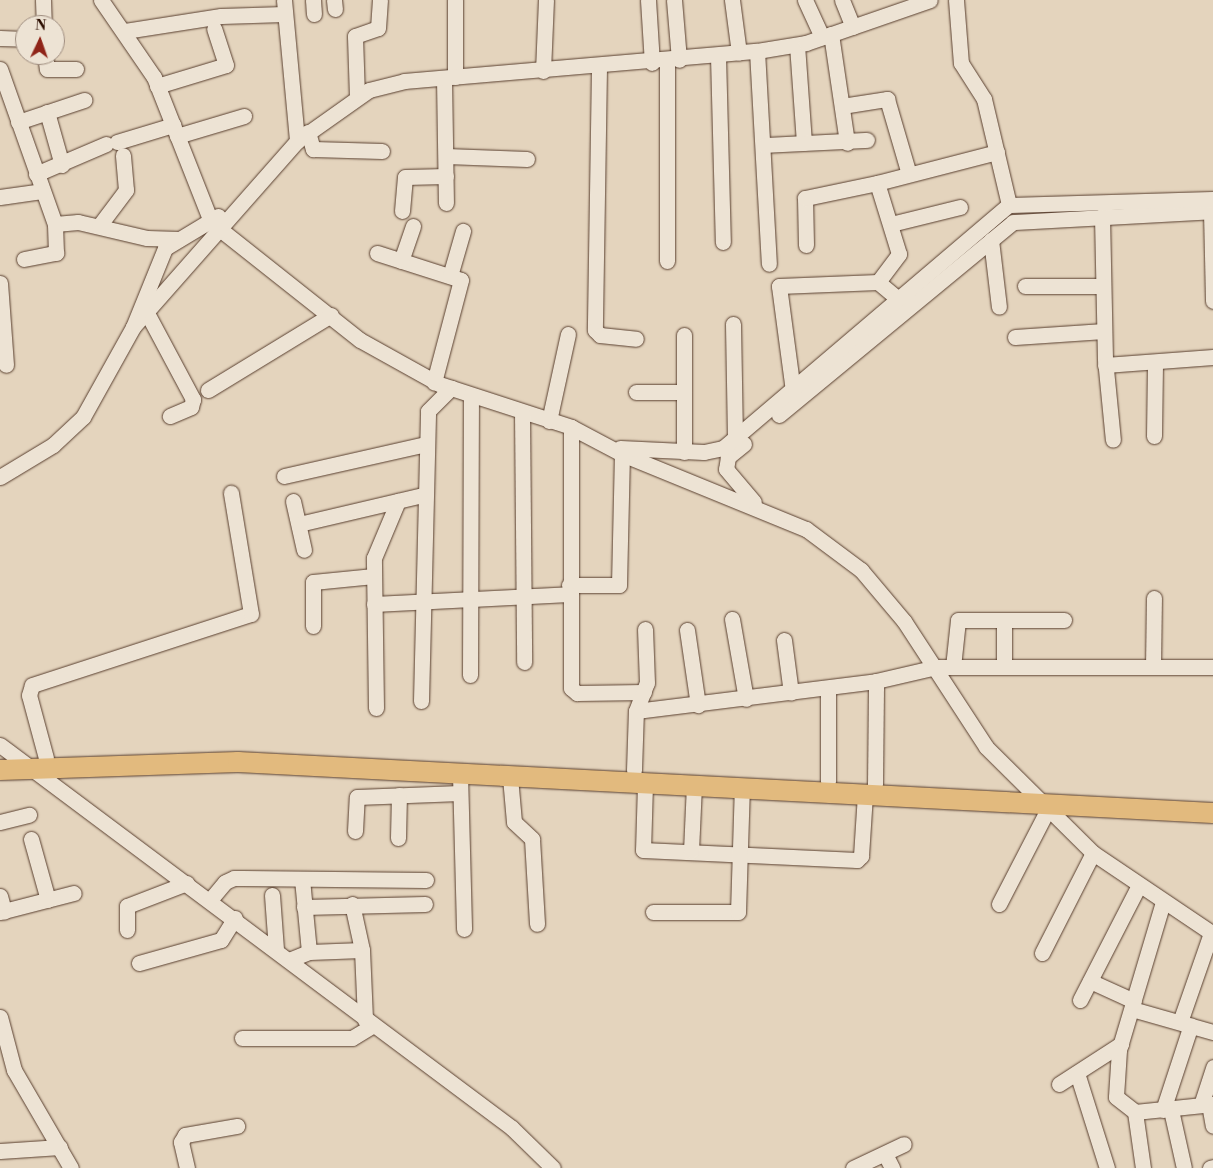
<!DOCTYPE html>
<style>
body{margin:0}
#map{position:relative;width:1213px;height:1168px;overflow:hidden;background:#e4d4bd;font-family:"Libre Bodoni",serif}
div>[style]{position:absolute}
.roads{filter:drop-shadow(0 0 1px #593f2f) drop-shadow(0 0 1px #593f2f)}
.minor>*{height:15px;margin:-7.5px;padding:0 7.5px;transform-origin:7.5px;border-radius:7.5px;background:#ede3d4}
.major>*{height:20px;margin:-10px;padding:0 10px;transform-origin:10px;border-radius:10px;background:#e2ba7e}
span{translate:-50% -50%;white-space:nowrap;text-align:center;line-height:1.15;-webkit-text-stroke:5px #ede3d4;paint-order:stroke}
.north{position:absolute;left:15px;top:15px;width:50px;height:50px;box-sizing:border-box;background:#ede3d4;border:1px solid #9f8d7f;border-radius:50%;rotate:3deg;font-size:14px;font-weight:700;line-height:20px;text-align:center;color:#2b0d00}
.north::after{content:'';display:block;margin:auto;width:18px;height:22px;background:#8f2418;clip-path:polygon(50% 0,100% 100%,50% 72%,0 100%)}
</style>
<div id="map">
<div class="roads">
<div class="minor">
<i style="left:43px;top:0;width:25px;rotate:88deg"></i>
<i style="left:101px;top:0;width:93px;rotate:55.5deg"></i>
<i style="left:154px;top:77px;width:153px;rotate:68.5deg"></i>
<i style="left:210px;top:219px;width:16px;rotate:45deg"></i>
<i style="left:221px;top:230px;width:177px;rotate:38.4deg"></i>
<i style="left:360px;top:340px;width:90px;rotate:29.1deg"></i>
<i style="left:439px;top:384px;width:139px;rotate:18deg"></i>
<i style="left:571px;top:427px;width:58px;rotate:27.9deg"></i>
<i style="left:622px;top:454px;width:199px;rotate:22.2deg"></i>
<i style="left:806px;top:529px;width:69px;rotate:36.7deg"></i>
<i style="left:861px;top:570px;width:67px;rotate:49.9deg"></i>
<i style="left:904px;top:621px;width:150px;rotate:56.9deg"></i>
<i style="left:986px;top:747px;width:151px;rotate:44.7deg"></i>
<i style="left:1093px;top:853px;width:145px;rotate:34deg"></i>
<i style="left:284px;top:0;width:142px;rotate:84.7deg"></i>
<i style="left:313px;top:0;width:14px;rotate:86deg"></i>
<i style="left:334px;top:0;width:9px;rotate:84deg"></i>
<i style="left:455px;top:0;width:77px;rotate:90deg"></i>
<i style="left:648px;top:0;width:63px;rotate:86.4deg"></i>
<i style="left:674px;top:0;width:60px;rotate:85.2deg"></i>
<i style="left:732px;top:0;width:53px;rotate:82.5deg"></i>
<i style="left:805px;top:0;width:41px;rotate:65.3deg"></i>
<i style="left:842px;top:0;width:29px;rotate:68deg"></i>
<i style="left:956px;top:0;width:63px;rotate:85.5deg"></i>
<i style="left:961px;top:63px;width:43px;rotate:57.4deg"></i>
<i style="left:984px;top:99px;width:109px;rotate:76.7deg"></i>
<i style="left:125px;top:31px;width:97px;rotate:-8.9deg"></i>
<i style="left:221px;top:16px;width:63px;rotate:-1.8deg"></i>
<i style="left:831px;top:34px;width:110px;rotate:81.6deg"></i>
<i style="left:0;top:38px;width:25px;rotate:2deg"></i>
<i style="left:797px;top:45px;width:98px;rotate:85.9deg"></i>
<i style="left:757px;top:51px;width:213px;rotate:86.8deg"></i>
<i style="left:45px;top:55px;width:14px;rotate:82deg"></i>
<i style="left:47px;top:69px;width:29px"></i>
<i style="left:718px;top:56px;width:186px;rotate:88.5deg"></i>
<i style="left:667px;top:62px;width:199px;rotate:90deg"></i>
<i style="left:599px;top:67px;width:263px;rotate:90.9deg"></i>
<i style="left:595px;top:330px;width:7px;rotate:45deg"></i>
<i style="left:600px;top:335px;width:36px;rotate:6deg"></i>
<i style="left:0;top:69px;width:164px;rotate:70.5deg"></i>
<i style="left:55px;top:224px;width:23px;rotate:-5deg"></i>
<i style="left:78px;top:222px;width:71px;rotate:13.1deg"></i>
<i style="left:147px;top:238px;width:32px;rotate:2deg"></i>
<i style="left:543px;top:71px;width:71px;rotate:-87.6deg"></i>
<i style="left:444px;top:78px;width:125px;rotate:89.1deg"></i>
<i style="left:157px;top:86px;width:72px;rotate:-16.9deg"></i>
<i style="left:226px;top:65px;width:38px;rotate:-108deg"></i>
<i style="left:357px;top:97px;width:61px;rotate:-91.9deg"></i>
<i style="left:355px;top:36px;width:24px;rotate:-19deg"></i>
<i style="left:378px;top:28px;width:28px;rotate:-86deg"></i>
<i style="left:842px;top:106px;width:46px;rotate:-8.8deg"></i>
<i style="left:887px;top:99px;width:75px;rotate:73.7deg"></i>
<i style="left:47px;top:112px;width:55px;rotate:74.2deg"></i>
<i style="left:18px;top:122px;width:70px;rotate:-18.4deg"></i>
<i style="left:308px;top:132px;width:18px;rotate:74deg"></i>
<i style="left:313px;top:149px;width:69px;rotate:1.7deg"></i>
<i style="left:177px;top:136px;width:70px;rotate:-16.6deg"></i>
<i style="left:117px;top:142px;width:59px;rotate:-16.9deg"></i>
<i style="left:764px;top:145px;width:103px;rotate:-2.8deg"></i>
<i style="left:446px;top:156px;width:81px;rotate:2.1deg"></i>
<i style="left:36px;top:174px;width:76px;rotate:-23.2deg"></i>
<i style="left:0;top:197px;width:42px;rotate:-8.1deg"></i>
<i style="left:402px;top:211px;width:34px;rotate:-85deg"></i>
<i style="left:405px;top:177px;width:41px;rotate:-1.4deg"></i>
<i style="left:1211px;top:211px;width:90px;rotate:88.7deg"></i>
<i style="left:1102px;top:216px;width:143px;rotate:88.8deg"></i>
<i style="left:1105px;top:359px;width:81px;rotate:84.4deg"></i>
<i style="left:891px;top:224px;width:71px;rotate:-13.8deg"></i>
<i style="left:99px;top:226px;width:45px;rotate:-53.1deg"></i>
<i style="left:126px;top:190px;width:35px;rotate:-95deg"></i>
<i style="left:991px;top:240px;width:67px;rotate:83.2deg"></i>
<i style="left:806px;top:245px;width:47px;rotate:-91.2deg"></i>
<i style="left:805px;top:198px;width:74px;rotate:-11.8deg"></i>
<i style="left:377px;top:253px;width:88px;rotate:17.8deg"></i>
<i style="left:461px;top:280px;width:106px;rotate:104.8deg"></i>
<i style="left:24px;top:259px;width:33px;rotate:-11deg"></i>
<i style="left:56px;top:253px;width:29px;rotate:-92deg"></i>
<i style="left:401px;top:261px;width:37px;rotate:-71deg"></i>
<i style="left:450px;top:276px;width:47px;rotate:-73.9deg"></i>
<i style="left:0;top:283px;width:82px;rotate:85.8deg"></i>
<i style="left:1025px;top:286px;width:78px"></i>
<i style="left:897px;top:298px;width:25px;rotate:-140deg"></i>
<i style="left:878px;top:282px;width:35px;rotate:-53deg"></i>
<i style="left:899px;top:254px;width:74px;rotate:-107.2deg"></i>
<i style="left:877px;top:183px;width:124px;rotate:-14.5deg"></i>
<i style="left:147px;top:313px;width:98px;rotate:61.9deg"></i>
<i style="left:193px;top:399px;width:8px;rotate:104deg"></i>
<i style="left:191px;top:407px;width:23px;rotate:157deg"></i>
<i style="left:733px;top:324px;width:114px;rotate:89deg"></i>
<i style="left:133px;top:327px;width:248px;rotate:-48.6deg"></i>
<i style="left:297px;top:141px;width:88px;rotate:-35.3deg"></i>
<i style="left:369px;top:90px;width:36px;rotate:-14deg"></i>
<i style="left:404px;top:81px;width:354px;rotate:-4.9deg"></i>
<i style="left:757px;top:51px;width:50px;rotate:-9.3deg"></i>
<i style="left:806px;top:43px;width:131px;rotate:-19.1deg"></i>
<i style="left:1015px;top:337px;width:89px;rotate:-3.9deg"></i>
<i style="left:1105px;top:365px;width:108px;rotate:-4.2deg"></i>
<i style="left:208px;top:390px;width:144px;rotate:-31.4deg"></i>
<i style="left:793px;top:391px;width:106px;rotate:-97.6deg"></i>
<i style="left:779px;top:286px;width:99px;rotate:-2.3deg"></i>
<i style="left:636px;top:392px;width:48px"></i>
<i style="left:522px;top:412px;width:250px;rotate:89.5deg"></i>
<i style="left:779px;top:415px;width:303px;rotate:-39.5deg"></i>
<i style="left:1013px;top:222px;width:200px;rotate:-3.1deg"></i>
<i style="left:549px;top:421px;width:89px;rotate:-77.7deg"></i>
<i style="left:571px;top:427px;width:261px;rotate:90deg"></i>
<i style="left:571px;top:688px;width:8px;rotate:40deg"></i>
<i style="left:577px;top:693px;width:67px;rotate:-0.9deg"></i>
<i style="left:1154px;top:436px;width:74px;rotate:-89.2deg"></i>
<i style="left:744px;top:444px;width:21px;rotate:141deg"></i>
<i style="left:728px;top:457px;width:12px;rotate:99deg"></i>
<i style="left:726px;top:469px;width:43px;rotate:49.7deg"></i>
<i style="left:620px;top:448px;width:84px;rotate:2.7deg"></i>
<i style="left:704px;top:452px;width:19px;rotate:-12deg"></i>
<i style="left:723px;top:448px;width:375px;rotate:-40.4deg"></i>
<i style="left:1009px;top:205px;width:204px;rotate:-1.7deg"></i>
<i style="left:684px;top:452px;width:117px;rotate:-90deg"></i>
<i style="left:284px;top:476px;width:146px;rotate:-12.7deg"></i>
<i style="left:0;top:477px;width:62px;rotate:-31.1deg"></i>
<i style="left:53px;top:445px;width:41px;rotate:-43deg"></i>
<i style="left:83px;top:417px;width:103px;rotate:-60.9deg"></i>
<i style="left:133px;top:327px;width:85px;rotate:-67.9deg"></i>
<i style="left:165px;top:248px;width:62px;rotate:-31.1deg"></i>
<i style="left:293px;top:501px;width:50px;rotate:77.3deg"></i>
<i style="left:299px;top:524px;width:127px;rotate:-13.2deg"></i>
<i style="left:569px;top:585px;width:50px"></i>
<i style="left:619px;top:585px;width:131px;rotate:-88.7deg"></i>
<i style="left:374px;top:604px;width:195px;rotate:-2.9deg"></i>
<i style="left:732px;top:619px;width:81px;rotate:80.1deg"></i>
<i style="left:1004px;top:620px;width:40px;rotate:90deg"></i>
<i style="left:313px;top:626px;width:44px;rotate:-90deg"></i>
<i style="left:313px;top:582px;width:61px;rotate:-5.6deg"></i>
<i style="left:687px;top:630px;width:76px;rotate:81.7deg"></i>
<i style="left:784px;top:640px;width:53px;rotate:82.5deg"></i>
<i style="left:953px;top:667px;width:47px;rotate:-83.9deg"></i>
<i style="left:958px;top:620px;width:106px"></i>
<i style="left:1153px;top:667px;width:69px;rotate:-89.2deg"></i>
<i style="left:470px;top:675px;width:280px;rotate:-89.8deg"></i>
<i style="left:421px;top:701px;width:290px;rotate:-88.6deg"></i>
<i style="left:428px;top:411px;width:33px;rotate:-45deg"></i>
<i style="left:376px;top:708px;width:150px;rotate:-90.8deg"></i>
<i style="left:374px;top:558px;width:62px;rotate:-67.2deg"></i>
<i style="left:636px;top:711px;width:242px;rotate:-7.1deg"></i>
<i style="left:876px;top:681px;width:62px;rotate:-13.1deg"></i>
<i style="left:936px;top:667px;width:277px"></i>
<i style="left:0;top:745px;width:639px;rotate:36.8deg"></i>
<i style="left:512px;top:1128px;width:57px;rotate:44.3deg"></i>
<i style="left:46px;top:758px;width:65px;rotate:-105.1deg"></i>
<i style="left:29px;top:695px;width:10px;rotate:-73deg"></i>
<i style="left:32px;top:685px;width:230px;rotate:-18deg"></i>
<i style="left:251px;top:614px;width:123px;rotate:-99.4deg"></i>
<i style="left:634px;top:770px;width:59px;rotate:-88.1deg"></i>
<i style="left:636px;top:711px;width:30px;rotate:-69deg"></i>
<i style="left:647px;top:683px;width:54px;rotate:-92.1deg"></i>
<i style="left:460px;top:774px;width:155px;rotate:88.5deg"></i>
<i style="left:510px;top:777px;width:45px;rotate:84.9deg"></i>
<i style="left:514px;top:822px;width:25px;rotate:43deg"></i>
<i style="left:532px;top:839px;width:85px;rotate:86.6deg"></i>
<i style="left:828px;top:781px;width:93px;rotate:-90deg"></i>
<i style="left:645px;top:784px;width:66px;rotate:91.7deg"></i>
<i style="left:643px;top:850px;width:214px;rotate:2.7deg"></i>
<i style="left:857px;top:860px;width:6px;rotate:-45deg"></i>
<i style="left:861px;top:856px;width:62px;rotate:-86.3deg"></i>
<i style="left:875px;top:784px;width:103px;rotate:-89.4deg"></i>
<i style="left:0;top:822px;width:30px;rotate:-14deg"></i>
<i style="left:355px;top:831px;width:34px;rotate:-87deg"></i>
<i style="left:357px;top:797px;width:103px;rotate:-2.2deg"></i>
<i style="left:398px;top:838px;width:43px;rotate:-88.7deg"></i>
<i style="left:31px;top:839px;width:63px;rotate:74.4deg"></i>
<i style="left:691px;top:851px;width:65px;rotate:-87.4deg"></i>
<i style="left:302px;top:879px;width:73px;rotate:84.5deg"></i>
<i style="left:272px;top:895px;width:55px;rotate:85.8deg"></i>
<i style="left:0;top:896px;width:16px;rotate:75deg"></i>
<i style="left:210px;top:900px;width:23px;rotate:-50deg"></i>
<i style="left:225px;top:882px;width:10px;rotate:-24deg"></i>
<i style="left:234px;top:878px;width:192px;rotate:0.6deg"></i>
<i style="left:1163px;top:902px;width:154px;rotate:106.6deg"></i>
<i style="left:1119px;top:1050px;width:47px;rotate:93.7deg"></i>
<i style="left:1116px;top:1097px;width:24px;rotate:38deg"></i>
<i style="left:1135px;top:1112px;width:78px;rotate:-5.9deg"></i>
<i style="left:352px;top:904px;width:47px;rotate:77.7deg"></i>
<i style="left:362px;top:950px;width:70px;rotate:87.5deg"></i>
<i style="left:999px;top:904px;width:107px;rotate:-62.7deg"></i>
<i style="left:304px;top:907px;width:121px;rotate:-1.4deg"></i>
<i style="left:0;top:912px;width:76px;rotate:-14.4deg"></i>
<i style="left:653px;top:912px;width:85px"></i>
<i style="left:738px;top:912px;width:124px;rotate:-88.2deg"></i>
<i style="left:127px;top:930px;width:24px;rotate:-90deg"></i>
<i style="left:127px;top:906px;width:64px;rotate:-21deg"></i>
<i style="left:1042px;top:953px;width:112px;rotate:-63deg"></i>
<i style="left:289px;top:960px;width:22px;rotate:-22deg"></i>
<i style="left:309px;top:952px;width:53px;rotate:-2.2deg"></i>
<i style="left:139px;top:963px;width:85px;rotate:-15.7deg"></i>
<i style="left:221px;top:940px;width:26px;rotate:-58deg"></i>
<i style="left:1090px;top:981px;width:48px;rotate:24.4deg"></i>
<i style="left:1080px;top:1000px;width:127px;rotate:-62.8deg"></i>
<i style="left:1132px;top:1009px;width:84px;rotate:15.9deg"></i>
<i style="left:0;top:1017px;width:55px;rotate:75.2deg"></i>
<i style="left:14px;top:1070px;width:113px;rotate:59.8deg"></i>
<i style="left:1180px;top:1022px;width:94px;rotate:-70.8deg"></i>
<i style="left:242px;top:1038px;width:110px"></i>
<i style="left:352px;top:1038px;width:23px;rotate:-31deg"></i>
<i style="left:1077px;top:1073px;width:100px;rotate:72.5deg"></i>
<i style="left:1059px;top:1084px;width:74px;rotate:-32.8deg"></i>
<i style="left:1209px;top:1104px;width:22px;rotate:80deg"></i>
<i style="left:1201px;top:1105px;width:40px;rotate:-72deg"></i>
<i style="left:1163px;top:1110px;width:89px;rotate:-71.8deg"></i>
<i style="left:1171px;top:1110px;width:59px;rotate:77.4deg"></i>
<i style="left:1135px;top:1112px;width:57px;rotate:81.9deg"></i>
<i style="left:0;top:1151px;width:60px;rotate:-3.8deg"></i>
<i style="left:885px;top:1154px;width:16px;rotate:63deg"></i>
<i style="left:187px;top:1168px;width:27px;rotate:-103deg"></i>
<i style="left:181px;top:1142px;width:8px;rotate:-60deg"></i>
<i style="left:185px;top:1135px;width:53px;rotate:-9.8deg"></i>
<i style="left:853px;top:1168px;width:56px;rotate:-25.2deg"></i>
<i style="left:1210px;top:1168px;width:3px;rotate:-18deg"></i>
</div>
<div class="major">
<i style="left:0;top:770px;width:238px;rotate:-1.9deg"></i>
<i style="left:238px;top:762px;width:976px;rotate:2.99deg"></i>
</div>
</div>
<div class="north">N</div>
</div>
